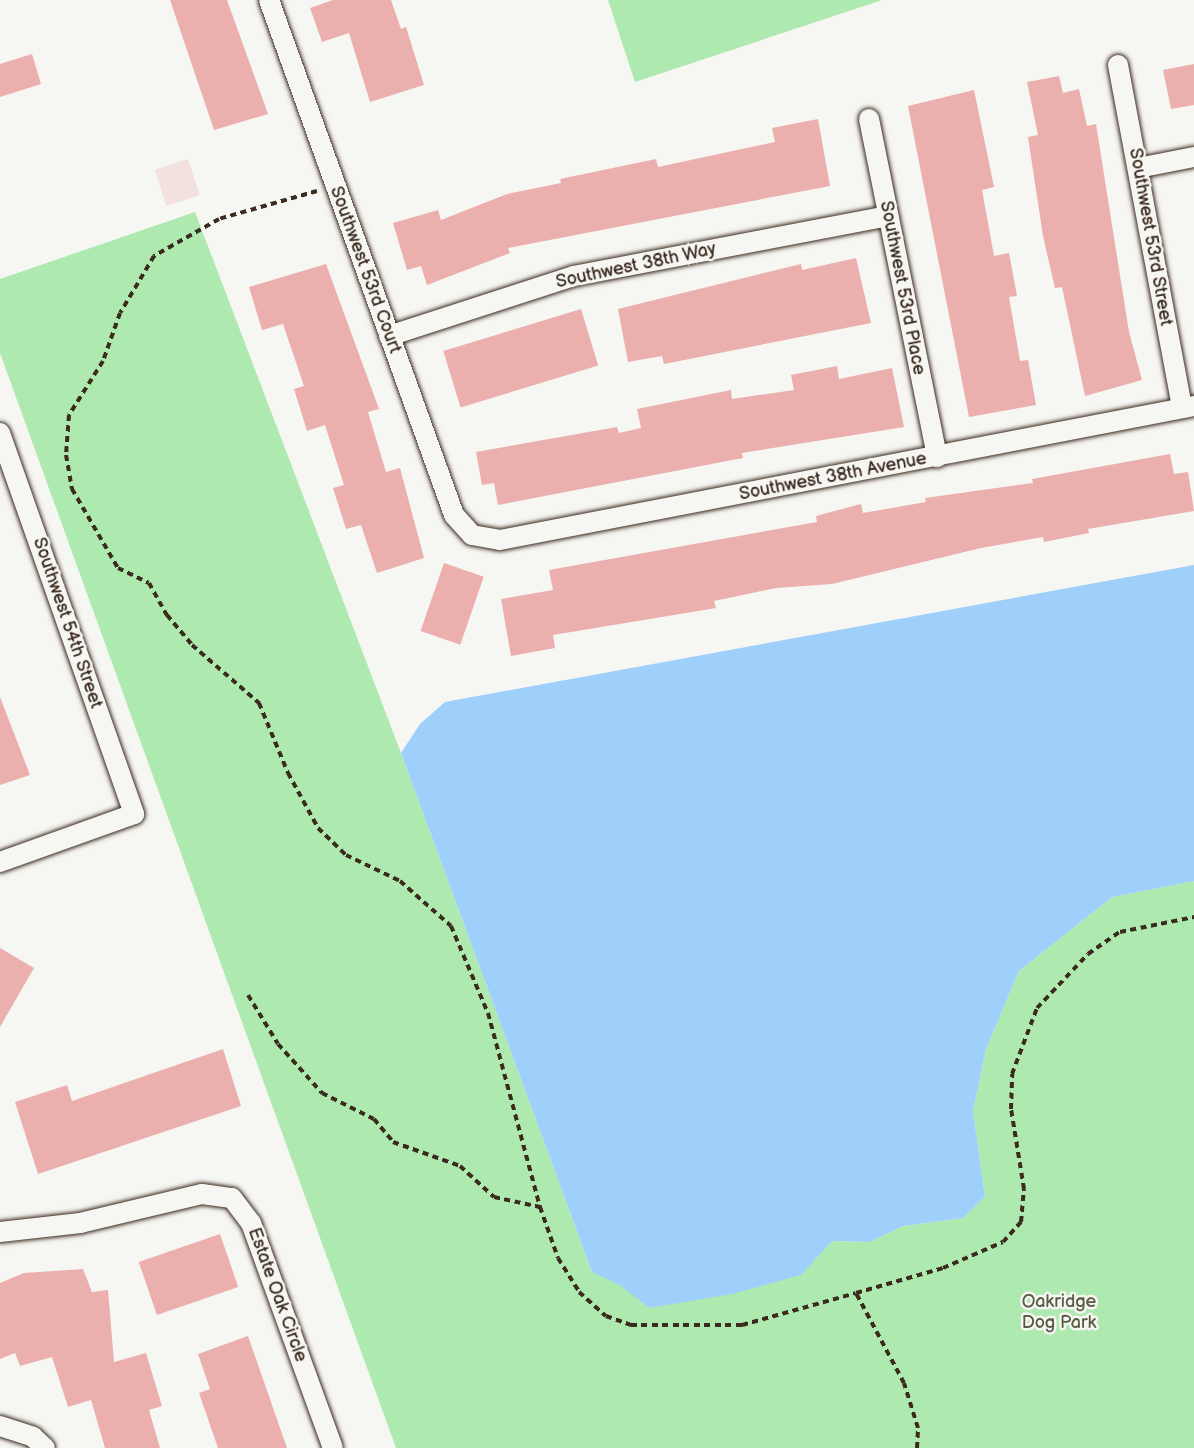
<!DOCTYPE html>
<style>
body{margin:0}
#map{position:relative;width:1194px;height:1448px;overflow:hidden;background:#f6f6f2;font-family:"Balsamiq Sans",sans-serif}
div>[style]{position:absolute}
.built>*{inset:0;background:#f3e1de;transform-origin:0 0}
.green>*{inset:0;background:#aee9af}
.water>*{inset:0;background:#9fcffb}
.building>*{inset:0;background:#ebb0ae;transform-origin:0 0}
.path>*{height:4px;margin-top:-2px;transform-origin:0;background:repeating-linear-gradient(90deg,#3b2a1e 0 6px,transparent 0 10.5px)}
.roads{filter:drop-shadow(0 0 2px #3b2a1e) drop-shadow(0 0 2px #3b2a1e)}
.street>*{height:20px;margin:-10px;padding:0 10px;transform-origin:10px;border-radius:10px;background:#f6f6f2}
span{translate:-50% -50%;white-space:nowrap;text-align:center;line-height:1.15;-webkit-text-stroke:5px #f6f6f2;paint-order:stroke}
.street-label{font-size:18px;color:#3b2a1e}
.park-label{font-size:18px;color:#585a42}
</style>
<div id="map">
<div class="built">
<i style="left:188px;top:159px;width:38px;height:35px;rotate:72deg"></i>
</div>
<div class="green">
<i style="clip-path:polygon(608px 0,882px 0,635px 82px)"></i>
<i style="clip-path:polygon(195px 212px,401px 753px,592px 1272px,620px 1284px,649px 1308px,800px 1275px,832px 1241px,870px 1242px,903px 1226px,963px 1218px,985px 1197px,973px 1111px,986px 1049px,1019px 971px,1112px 897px,1194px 881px,1194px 1448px,396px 1448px,0 353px,0 279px)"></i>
</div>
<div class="water">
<i style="clip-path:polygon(1194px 565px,1194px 881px,1112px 897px,1019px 971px,986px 1049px,973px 1111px,985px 1197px,963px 1218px,903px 1226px,870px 1242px,832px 1241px,801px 1275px,732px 1294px,649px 1308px,620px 1285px,592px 1272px,401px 753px,420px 724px,445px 702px)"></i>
</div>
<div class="building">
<i style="clip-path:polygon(170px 0,227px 0,268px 114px,214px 130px)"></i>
<i style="clip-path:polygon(333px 0,391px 0,401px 29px,406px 27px,424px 85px,370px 102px,349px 33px,322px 42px,310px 8px)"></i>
<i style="clip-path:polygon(32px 54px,41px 84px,0 97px,0 64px)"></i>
<i style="clip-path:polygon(1194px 64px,1194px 105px,1171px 109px,1163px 70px)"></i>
<i style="clip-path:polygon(1059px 76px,1063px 93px,1079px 89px,1087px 126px,1096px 124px,1129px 332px,1142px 380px,1085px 396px,1062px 287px,1055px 288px,1043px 236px,1028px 137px,1038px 135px,1027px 82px)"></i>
<i style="clip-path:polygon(974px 90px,994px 187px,982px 190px,994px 256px,1009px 253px,1017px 296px,1009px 297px,1020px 361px,1028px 360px,1036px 405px,969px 417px,908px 106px)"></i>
<i style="clip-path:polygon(818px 119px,830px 186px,508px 248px,510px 253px,427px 285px,421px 266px,407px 270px,393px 223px,438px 210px,441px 220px,507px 194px,561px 183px,560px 179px,656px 159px,658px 167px,775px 142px,772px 128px)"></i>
<i style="clip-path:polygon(856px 258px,871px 323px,664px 364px,662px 356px,628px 362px,618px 309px,801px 264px,802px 270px)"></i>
<i style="clip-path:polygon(326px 264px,379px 409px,368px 412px,386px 472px,400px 468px,424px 558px,377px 573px,361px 525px,346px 529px,333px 488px,344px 485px,325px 425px,307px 431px,294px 389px,304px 386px,283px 324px,262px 330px,249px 287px)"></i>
<i style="left:581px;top:309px;width:59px;height:144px;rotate:73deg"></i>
<i style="clip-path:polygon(837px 366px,839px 379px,892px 368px,904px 427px,742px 453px,743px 458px,498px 505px,494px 483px,482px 485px,476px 452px,617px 427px,619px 433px,641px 428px,637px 409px,731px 390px,732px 399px,794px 390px,791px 375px)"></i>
<i style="clip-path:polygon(1170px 454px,1174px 474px,1188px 472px,1194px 511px,1088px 529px,1089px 533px,1044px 542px,1043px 537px,981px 548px,832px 584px,776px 588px,714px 601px,716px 608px,553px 635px,555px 648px,511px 656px,501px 599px,553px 590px,549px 570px,817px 522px,816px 516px,861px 504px,863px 513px,926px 502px,925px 498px,1033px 483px,1032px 479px)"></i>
<i style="left:444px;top:563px;width:42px;height:72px;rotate:19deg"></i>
<i style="clip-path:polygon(0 697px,30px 775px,0 785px)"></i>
<i style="clip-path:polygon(0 948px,34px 968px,0 1027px)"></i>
<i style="clip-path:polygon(223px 1049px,241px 1106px,38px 1174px,15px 1102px,67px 1085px,72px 1101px)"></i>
<i style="left:220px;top:1234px;width:56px;height:86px;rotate:71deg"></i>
<i style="clip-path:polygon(83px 1269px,92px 1292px,108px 1290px,114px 1362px,146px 1353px,162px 1406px,149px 1410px,160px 1448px,105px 1448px,91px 1400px,68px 1407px,52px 1357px,20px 1366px,15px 1353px,0 1359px,0 1283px,24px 1273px)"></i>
<i style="clip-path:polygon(248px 1336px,287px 1448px,218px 1448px,199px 1393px,210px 1389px,198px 1354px)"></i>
</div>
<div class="path">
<i style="left:317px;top:191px;width:102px;rotate:164.1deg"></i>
<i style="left:219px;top:219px;width:75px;rotate:150.4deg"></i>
<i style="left:154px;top:256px;width:66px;rotate:120.8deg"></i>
<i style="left:120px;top:313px;width:51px;rotate:109.5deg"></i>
<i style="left:103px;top:361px;width:64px;rotate:122.2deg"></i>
<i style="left:69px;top:415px;width:40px;rotate:94.3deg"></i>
<i style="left:66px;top:455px;width:35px;rotate:80deg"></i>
<i style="left:72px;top:489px;width:91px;rotate:59.8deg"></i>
<i style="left:118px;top:568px;width:34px;rotate:26deg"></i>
<i style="left:149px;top:583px;width:37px;rotate:61deg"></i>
<i style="left:167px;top:615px;width:39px;rotate:50deg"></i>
<i style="left:192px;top:645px;width:89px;rotate:40.9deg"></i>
<i style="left:259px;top:703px;width:76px;rotate:67.5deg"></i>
<i style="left:288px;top:773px;width:63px;rotate:61.4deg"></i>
<i style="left:318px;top:828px;width:39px;rotate:44deg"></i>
<i style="left:346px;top:855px;width:60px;rotate:25.7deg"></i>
<i style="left:400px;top:881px;width:68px;rotate:41.4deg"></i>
<i style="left:451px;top:926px;width:95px;rotate:67deg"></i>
<i style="left:488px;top:1013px;width:201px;rotate:75deg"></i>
<i style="left:248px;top:995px;width:57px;rotate:58.5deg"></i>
<i style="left:278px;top:1044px;width:66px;rotate:48.1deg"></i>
<i style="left:322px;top:1093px;width:58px;rotate:26.6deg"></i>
<i style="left:374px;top:1119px;width:30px;rotate:50deg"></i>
<i style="left:393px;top:1142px;width:71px;rotate:19.7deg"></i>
<i style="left:460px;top:1166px;width:46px;rotate:42.4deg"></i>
<i style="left:494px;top:1197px;width:47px;rotate:12.3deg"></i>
<i style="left:540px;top:1207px;width:54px;rotate:70.6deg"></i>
<i style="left:558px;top:1258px;width:40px;rotate:58deg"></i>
<i style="left:579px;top:1292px;width:36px;rotate:42deg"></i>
<i style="left:606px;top:1316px;width:27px;rotate:20deg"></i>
<i style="left:631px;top:1325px;width:111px"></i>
<i style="left:742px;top:1325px;width:118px;rotate:-15.7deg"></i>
<i style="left:917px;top:1448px;width:20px;rotate:-87deg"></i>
<i style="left:918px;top:1428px;width:47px;rotate:-107.3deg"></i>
<i style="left:904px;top:1383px;width:102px;rotate:-118.1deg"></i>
<i style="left:856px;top:1293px;width:91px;rotate:-16deg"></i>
<i style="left:943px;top:1268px;width:65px;rotate:-23.4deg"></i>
<i style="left:1003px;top:1242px;width:27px;rotate:-48deg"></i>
<i style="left:1021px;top:1222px;width:33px;rotate:-85deg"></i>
<i style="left:1024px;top:1189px;width:81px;rotate:-99.2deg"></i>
<i style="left:1011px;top:1109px;width:35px;rotate:-88deg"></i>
<i style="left:1012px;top:1074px;width:71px;rotate:-69.3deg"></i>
<i style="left:1037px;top:1008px;width:74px;rotate:-46.6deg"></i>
<i style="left:1088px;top:954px;width:39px;rotate:-35deg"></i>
<i style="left:1120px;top:932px;width:76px;rotate:-11.5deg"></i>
</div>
<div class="roads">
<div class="street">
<i style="left:269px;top:0;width:547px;rotate:70.24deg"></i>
<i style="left:454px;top:515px;width:27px;rotate:48deg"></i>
<i style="left:472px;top:535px;width:28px;rotate:10deg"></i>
<i style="left:500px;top:540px;width:707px;rotate:-10.93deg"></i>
<i style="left:1118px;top:65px;width:349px;rotate:79.4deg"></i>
<i style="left:869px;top:119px;width:345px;rotate:78.6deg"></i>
<i style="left:1138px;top:168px;width:57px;rotate:-11.1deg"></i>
<i style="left:389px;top:336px;width:194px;rotate:-18deg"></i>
<i style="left:574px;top:276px;width:320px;rotate:-10.8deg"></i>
<i style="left:0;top:433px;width:404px;rotate:70.6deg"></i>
<i style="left:134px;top:814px;width:142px;rotate:160.3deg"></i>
<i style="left:0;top:1232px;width:81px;rotate:-6.4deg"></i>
<i style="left:80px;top:1223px;width:125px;rotate:-13.4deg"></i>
<i style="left:202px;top:1194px;width:30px;rotate:8deg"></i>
<i style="left:232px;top:1198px;width:31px;rotate:53deg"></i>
<i style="left:251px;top:1223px;width:239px;rotate:70deg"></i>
<i style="left:0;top:1426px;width:35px;rotate:18deg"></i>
<i style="left:33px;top:1437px;width:16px;rotate:43deg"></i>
</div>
</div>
<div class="street-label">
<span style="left:1150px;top:237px;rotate:80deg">Southwest 53rd Street</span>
<span style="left:636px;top:266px;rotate:-12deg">Southwest 38th Way</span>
<span style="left:365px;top:270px;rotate:70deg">Southwest 53rd Court</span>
<span style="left:902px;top:288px;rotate:79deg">Southwest 53rd Place</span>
<span style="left:833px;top:477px;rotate:-11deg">Southwest 38th Avenue</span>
<span style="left:67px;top:623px;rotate:71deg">Southwest 54th Street</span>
<span style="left:277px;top:1295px;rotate:70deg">Estate Oak Circle</span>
</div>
<div class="park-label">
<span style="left:1059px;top:1313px">Oakridge<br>Dog Park</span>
</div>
</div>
